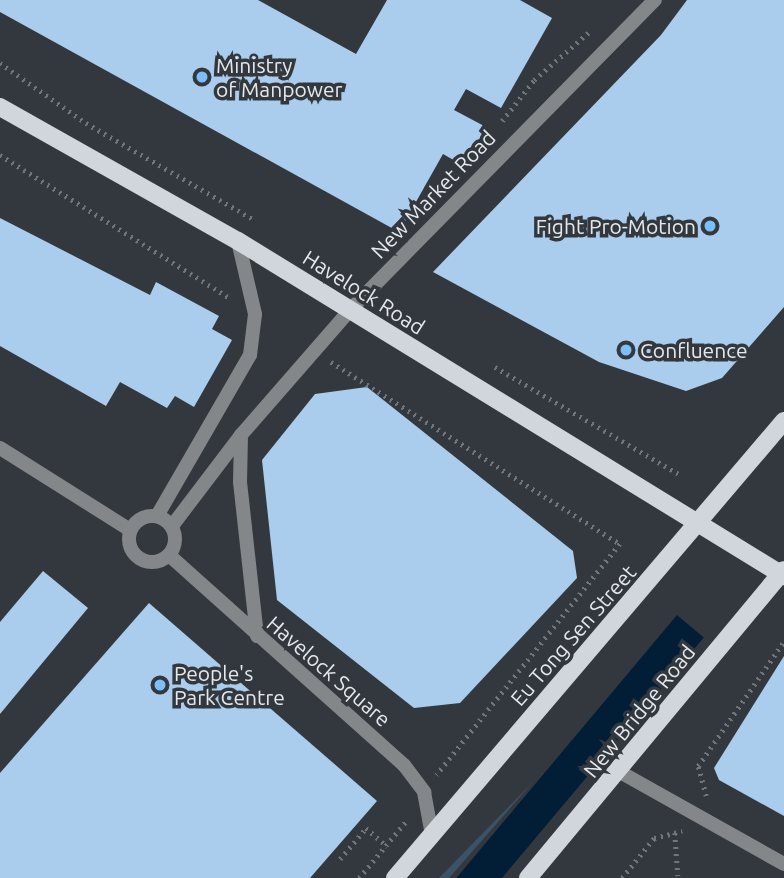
<!DOCTYPE html>
<style>
body{margin:0}
#map{position:relative;width:784px;height:878px;overflow:hidden;background:#33383e;font-family:Ubuntu,sans-serif}
div>[style]{position:absolute}
.green>*{inset:0;background:#3b5369}
.water>*{inset:0;background:#011e36;transform-origin:0 0}
.building>*{inset:0;background:#abcded}
.path>*{height:4.5px;margin-top:-2.25px;transform-origin:0;background:repeating-linear-gradient(90deg,#71767b 0 2px,transparent 0 7px)}
.lane>*{height:14px;margin:-7px;padding:0 7px;transform-origin:7px;border-radius:7px;background:#84878a}
.lane>.ring{margin:-7px;padding:0;box-sizing:content-box;background:none;border:14px solid #84878a;border-radius:50%}
.street>*{height:14px;margin:-7px;padding:0 7px;transform-origin:7px;border-radius:7px;background:#84878a}
.primary>*{height:18px;margin:-9px;padding:0 9px;transform-origin:9px;border-radius:9px;background:#d0d6dc}
.dots>*{width:19px;height:19px;translate:-50% -50%;box-sizing:border-box;border:4px solid #33383e;border-radius:50%}
span{translate:-50% -50%;white-space:nowrap;text-align:center;line-height:1.15;-webkit-text-stroke:7px #33383e;paint-order:stroke}
.poi-label{font-size:21px;color:#e5e9ec}
.left{translate:0 -50%;text-align:left}
.right{translate:-100% -50%;text-align:right}
.street-label{font-size:21px;color:#e5e9ec}
</style>
<div id="map">
<div class="green">
<i style="clip-path:polygon(533px 782px,449px 878px,439px 878px)"></i>
</div>
<div class="water">
<i style="left:677px;top:615px;width:35px;height:348px;rotate:40deg"></i>
</div>
<div class="building">
<i style="clip-path:polygon(0 0,258px 0,356px 54px,387px 0,520px 0,552px 18px,501px 108px,466px 89px,454px 110px,486px 127px,464px 166px,443px 154px,399px 232px,0 12px)"></i>
<i style="clip-path:polygon(687px 0,784px 0,784px 307px,722px 378px,686px 391px,599px 362px,433px 272px,661px 35px)"></i>
<i style="clip-path:polygon(0 218px,150px 295px,156px 282px,219px 316px,212px 329px,232px 340px,194px 407px,175px 396px,167px 408px,120px 382px,106px 406px,0 346px)"></i>
<i style="clip-path:polygon(367px 387px,573px 551px,577px 578px,460px 703px,414px 708px,277px 600px,262px 460px,315px 394px)"></i>
<i style="clip-path:polygon(43px 571px,88px 608px,0 714px,0 622px)"></i>
<i style="clip-path:polygon(149px 603px,377px 801px,310px 878px,0 878px,0 773px)"></i>
<i style="clip-path:polygon(784px 656px,784px 816px,719px 780px,714px 768px)"></i>
</div>
<div class="path">
<i style="left:0;top:63px;width:105px;rotate:34.9deg"></i>
<i style="left:86px;top:123px;width:195px;rotate:29.9deg"></i>
<i style="left:502px;top:121px;width:52px;rotate:-52deg"></i>
<i style="left:534px;top:80px;width:72px;rotate:-41deg"></i>
<i style="left:0;top:155px;width:269px;rotate:31.9deg"></i>
<i style="left:331px;top:362px;width:342px;rotate:32.2deg"></i>
<i style="left:620px;top:544px;width:295px;rotate:128.4deg"></i>
<i style="left:495px;top:367px;width:213px;rotate:30.2deg"></i>
<i style="left:706px;top:796px;width:31px;rotate:-105deg"></i>
<i style="left:698px;top:766px;width:150px;rotate:-55.4deg"></i>
<i style="left:675px;top:833px;width:43px;rotate:86deg"></i>
<i style="left:340px;top:859px;width:40px;rotate:-50deg"></i>
<i style="left:366px;top:828px;width:28px;rotate:41deg"></i>
<i style="left:359px;top:878px;width:75px;rotate:-50.4deg"></i>
<i style="left:622px;top:878px;width:51px;rotate:-51.3deg"></i>
<i style="left:654px;top:838px;width:29px;rotate:-14deg"></i>
</div>
<div class="lane">
<i style="left:241px;top:435px;width:47px;rotate:91.2deg"></i>
<i style="left:240px;top:482px;width:155px;rotate:83.7deg"></i>
<i style="left:0;top:448px;width:154px;rotate:32.2deg"></i>
<i class="ring" style="left:129px;top:516px;width:32px;height:32px"></i>
</div>
<div class="street">
<i style="left:157px;top:516px;width:186px;rotate:-60deg"></i>
<i style="left:250px;top:355px;width:41px;rotate:-83deg"></i>
<i style="left:255px;top:314px;width:75px;rotate:-103.1deg"></i>
<i style="left:172px;top:526px;width:114px;rotate:-52.8deg"></i>
<i style="left:241px;top:435px;width:166px;rotate:-48.9deg"></i>
<i style="left:350px;top:310px;width:435px;rotate:-45.5deg"></i>
<i style="left:169px;top:555px;width:315px;rotate:41.8deg"></i>
<i style="left:404px;top:765px;width:34px;rotate:53deg"></i>
<i style="left:424px;top:792px;width:44px;rotate:79.5deg"></i>
<i style="left:620px;top:772px;width:188px;rotate:29.3deg"></i>
</div>
<div class="primary">
<i style="left:0;top:107px;width:273px;rotate:29.4deg"></i>
<i style="left:238px;top:241px;width:641px;rotate:31.53deg"></i>
<i style="left:395px;top:878px;width:600px;rotate:-49.6deg"></i>
<i style="left:528px;top:878px;width:400px;rotate:-50.3deg"></i>
</div>
<div class="dots">
<i style="left:202px;top:77px;background:#7cbef9"></i>
<i style="left:710px;top:226px;background:#7cbef9"></i>
<i style="left:626px;top:350px;background:#7cbef9"></i>
<i style="left:160px;top:685px;background:#7cbef9"></i>
</div>
<div class="poi-label">
<span class="left" style="left:216px;top:77px">Ministry<br>of Manpower</span>
<span class="right" style="left:696px;top:226px">Fight Pro-Motion</span>
<span class="left" style="left:640px;top:350px">Confluence</span>
<span class="left" style="left:174px;top:685px">People's<br>Park Centre</span>
</div>
<div class="street-label">
<span style="left:433px;top:194px;rotate:-46deg">New Market Road</span>
<span style="left:364px;top:292px;rotate:32deg">Havelock Road</span>
<span style="left:573px;top:635px;rotate:-49deg">Eu Tong Sen Street</span>
<span style="left:329px;top:671px;rotate:41deg">Havelock Square</span>
<span style="left:639px;top:711px;rotate:-51deg">New Bridge Road</span>
</div>
</div>
